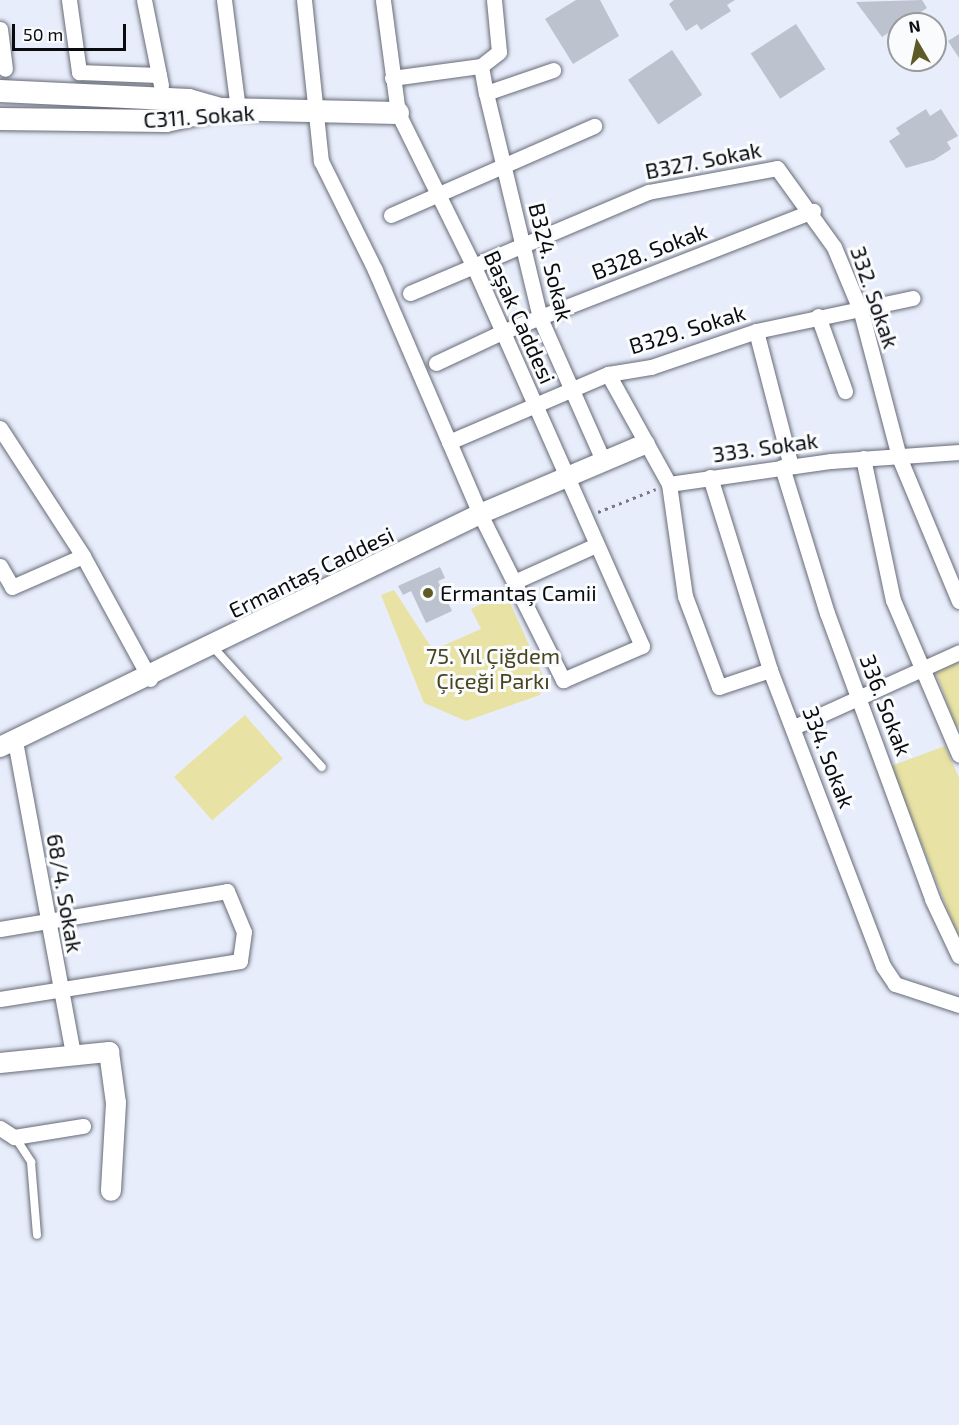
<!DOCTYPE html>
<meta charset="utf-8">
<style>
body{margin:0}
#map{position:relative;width:959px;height:1425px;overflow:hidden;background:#e8edfb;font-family:"Exo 2",sans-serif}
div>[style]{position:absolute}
.green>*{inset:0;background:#e8e3a4;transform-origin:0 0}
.building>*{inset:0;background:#bdc2cf;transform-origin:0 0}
.path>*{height:3px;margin-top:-1.5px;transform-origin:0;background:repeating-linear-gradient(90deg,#777a83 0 3px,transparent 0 7.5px)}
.roads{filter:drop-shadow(0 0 2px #676b77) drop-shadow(0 0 2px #676b77)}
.service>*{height:8px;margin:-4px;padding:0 4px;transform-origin:4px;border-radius:4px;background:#fff}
.minor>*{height:15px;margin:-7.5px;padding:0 7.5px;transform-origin:7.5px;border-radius:7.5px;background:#fff}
.secondary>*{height:20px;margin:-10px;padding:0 10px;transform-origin:10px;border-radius:10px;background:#fff}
.primary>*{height:22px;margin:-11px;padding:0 11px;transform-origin:11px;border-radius:11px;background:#fff}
.dots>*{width:16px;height:16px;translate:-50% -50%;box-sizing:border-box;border:3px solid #fafbfd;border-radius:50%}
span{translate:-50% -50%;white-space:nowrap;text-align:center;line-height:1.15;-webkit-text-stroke:6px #fafbfd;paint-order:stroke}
.street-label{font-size:22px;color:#0a0b0f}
.poi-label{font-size:22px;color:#0a0b0f}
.left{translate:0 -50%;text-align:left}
.park-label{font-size:22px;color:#48441f}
.north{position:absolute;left:887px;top:12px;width:60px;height:60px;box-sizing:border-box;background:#fafbfd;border:2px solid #9a9b9e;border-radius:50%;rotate:351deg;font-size:16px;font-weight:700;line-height:24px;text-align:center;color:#0a0b0f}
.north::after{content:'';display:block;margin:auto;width:21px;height:27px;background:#5e5a26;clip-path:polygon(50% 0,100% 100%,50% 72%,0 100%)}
.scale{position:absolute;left:12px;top:24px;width:114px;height:27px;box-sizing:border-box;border:3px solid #0a0b0f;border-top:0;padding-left:8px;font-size:18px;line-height:21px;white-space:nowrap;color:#0a0b0f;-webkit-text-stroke:4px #fafbfd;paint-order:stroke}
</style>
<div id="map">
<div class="green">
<i style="clip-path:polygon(394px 590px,433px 650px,481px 629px,471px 609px,505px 592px,544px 678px,540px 695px,466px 721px,424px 703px,381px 595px)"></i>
<i style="clip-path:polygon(959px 660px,959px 726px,956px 727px,935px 670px)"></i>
<i style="left:245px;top:715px;width:58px;height:94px;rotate:49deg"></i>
<i style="clip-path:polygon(945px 746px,959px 778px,959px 939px,891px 766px)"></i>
</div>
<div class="building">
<i style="clip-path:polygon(576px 0,600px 0,619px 36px,573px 64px,545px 19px)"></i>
<i style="clip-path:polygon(674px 0,735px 0,727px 5px,731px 11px,701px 30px,697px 24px,686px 31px,669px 4px)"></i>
<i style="clip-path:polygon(922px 0,927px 8px,882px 37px,856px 2px)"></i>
<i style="left:796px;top:24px;width:54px;height:54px;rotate:57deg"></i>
<i style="clip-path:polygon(959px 34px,959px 58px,948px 41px)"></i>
<i style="left:672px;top:50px;width:54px;height:53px;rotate:56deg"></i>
<i style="clip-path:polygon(926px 109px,930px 116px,941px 109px,958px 136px,947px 142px,951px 149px,934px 160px,906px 168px,889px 141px,900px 134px,896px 128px)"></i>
<i style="clip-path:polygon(440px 567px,445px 578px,438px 581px,452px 611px,426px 623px,411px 591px,403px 595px,398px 586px)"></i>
</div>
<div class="path">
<i style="left:598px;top:512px;width:62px;rotate:-21.6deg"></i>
</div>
<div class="roads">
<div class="service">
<i style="left:213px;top:647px;width:162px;rotate:47.8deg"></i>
<i style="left:15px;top:1137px;width:30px;rotate:57deg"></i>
<i style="left:31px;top:1162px;width:73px;rotate:85.3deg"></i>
</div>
<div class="minor">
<i style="left:69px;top:0;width:73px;rotate:82.1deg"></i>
<i style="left:79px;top:72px;width:80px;rotate:2.1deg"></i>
<i style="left:144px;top:0;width:87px;rotate:78.7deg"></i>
<i style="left:224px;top:0;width:111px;rotate:82.7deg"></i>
<i style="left:304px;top:0;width:162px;rotate:84deg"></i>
<i style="left:321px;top:161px;width:122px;rotate:63.6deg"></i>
<i style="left:375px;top:270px;width:266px;rotate:66.7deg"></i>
<i style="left:480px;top:514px;width:186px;rotate:63.4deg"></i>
<i style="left:563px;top:680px;width:86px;rotate:-23.3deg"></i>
<i style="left:642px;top:646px;width:417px;rotate:-113.9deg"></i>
<i style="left:473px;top:265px;width:169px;rotate:-116.3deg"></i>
<i style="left:398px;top:113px;width:114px;rotate:-97.6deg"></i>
<i style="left:494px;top:0;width:52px;rotate:84.5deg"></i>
<i style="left:499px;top:52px;width:23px;rotate:142deg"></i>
<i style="left:481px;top:66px;width:27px;rotate:80deg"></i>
<i style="left:486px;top:93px;width:231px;rotate:76.5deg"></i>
<i style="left:540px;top:318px;width:155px;rotate:66.1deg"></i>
<i style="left:0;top:29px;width:40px;rotate:82.9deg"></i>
<i style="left:392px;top:78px;width:90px;rotate:-7.7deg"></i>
<i style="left:486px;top:93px;width:71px;rotate:-18.9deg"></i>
<i style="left:391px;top:215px;width:222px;rotate:-23.7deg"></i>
<i style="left:410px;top:293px;width:259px;rotate:-23deg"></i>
<i style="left:648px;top:192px;width:131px;rotate:-10.5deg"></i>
<i style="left:777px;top:168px;width:97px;rotate:54.2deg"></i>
<i style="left:834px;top:247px;width:70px;rotate:67.4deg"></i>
<i style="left:861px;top:312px;width:150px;rotate:75.3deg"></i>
<i style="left:899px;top:457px;width:156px;rotate:67.4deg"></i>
<i style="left:818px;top:316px;width:80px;rotate:70.2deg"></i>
<i style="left:756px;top:331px;width:139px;rotate:75.5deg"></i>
<i style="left:436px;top:363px;width:73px;rotate:-25.2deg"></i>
<i style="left:502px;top:332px;width:334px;rotate:-21.3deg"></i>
<i style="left:608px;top:374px;width:126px;rotate:61deg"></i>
<i style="left:669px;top:484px;width:113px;rotate:81.9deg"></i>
<i style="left:685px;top:596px;width:97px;rotate:69.5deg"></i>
<i style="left:719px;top:687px;width:54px;rotate:-18.4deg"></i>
<i style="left:0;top:428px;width:153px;rotate:57deg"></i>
<i style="left:83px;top:556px;width:140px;rotate:61.4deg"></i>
<i style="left:449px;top:442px;width:173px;rotate:-23.2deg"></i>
<i style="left:608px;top:374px;width:44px;rotate:-9.2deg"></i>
<i style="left:651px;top:367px;width:111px;rotate:-18.9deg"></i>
<i style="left:756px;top:331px;width:160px;rotate:-11.9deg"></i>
<i style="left:863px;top:458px;width:145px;rotate:78.1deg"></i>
<i style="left:893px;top:600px;width:168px;rotate:66.9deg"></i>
<i style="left:782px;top:467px;width:153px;rotate:72.9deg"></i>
<i style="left:827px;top:613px;width:305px;rotate:69.8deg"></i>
<i style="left:932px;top:899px;width:63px;rotate:64.7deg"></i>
<i style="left:710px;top:477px;width:202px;rotate:72.7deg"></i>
<i style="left:770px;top:670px;width:317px;rotate:69.1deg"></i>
<i style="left:883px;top:966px;width:22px;rotate:56deg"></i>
<i style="left:895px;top:984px;width:67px;rotate:18.2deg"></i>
<i style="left:669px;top:484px;width:164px;rotate:-8.1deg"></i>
<i style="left:831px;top:461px;width:128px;rotate:-4deg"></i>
<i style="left:0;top:566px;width:24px;rotate:60deg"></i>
<i style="left:12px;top:587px;width:77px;rotate:-23.6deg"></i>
<i style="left:514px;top:582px;width:90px;rotate:-24.3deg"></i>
<i style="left:794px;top:727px;width:181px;rotate:-24.4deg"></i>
<i style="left:15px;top:741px;width:317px;rotate:79.5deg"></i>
<i style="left:0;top:929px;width:230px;rotate:-9.5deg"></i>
<i style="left:227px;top:891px;width:44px;rotate:67.5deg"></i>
<i style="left:244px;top:932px;width:29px;rotate:98deg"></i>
<i style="left:240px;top:961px;width:243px;rotate:171deg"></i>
<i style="left:0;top:1128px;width:17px;rotate:33deg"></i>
<i style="left:14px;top:1137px;width:70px;rotate:-9.1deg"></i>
</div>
<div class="secondary">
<i style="left:0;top:747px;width:534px;rotate:-25.89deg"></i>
<i style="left:480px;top:514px;width:179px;rotate:-23deg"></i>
<i style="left:0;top:1063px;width:110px;rotate:-5.8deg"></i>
<i style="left:109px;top:1052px;width:51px;rotate:82.2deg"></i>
<i style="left:116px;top:1103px;width:88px;rotate:93.3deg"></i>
</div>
<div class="primary">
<i style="left:0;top:91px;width:189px;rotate:2.7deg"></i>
<i style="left:189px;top:100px;width:33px;rotate:16deg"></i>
<i style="left:0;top:119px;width:166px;rotate:0.7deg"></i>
<i style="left:166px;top:121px;width:56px;rotate:-12.3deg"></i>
<i style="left:221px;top:109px;width:177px;rotate:1.3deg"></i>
</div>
</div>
<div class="dots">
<i style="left:428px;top:593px;background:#5e5a26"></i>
</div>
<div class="street-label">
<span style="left:199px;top:116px;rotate:-4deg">C311. Sokak</span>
<span style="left:703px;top:160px;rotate:-11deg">B327. Sokak</span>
<span style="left:649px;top:251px;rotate:-21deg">B328. Sokak</span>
<span style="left:551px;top:262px;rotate:76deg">B324. Sokak</span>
<span style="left:875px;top:297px;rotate:71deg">332. Sokak</span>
<span style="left:520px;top:317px;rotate:66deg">Başak Caddesi</span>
<span style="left:687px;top:329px;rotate:-17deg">B329. Sokak</span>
<span style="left:765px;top:447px;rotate:-8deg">333. Sokak</span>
<span style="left:311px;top:572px;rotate:-26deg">Ermantaş Caddesi</span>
<span style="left:886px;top:705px;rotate:69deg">336. Sokak</span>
<span style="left:829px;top:757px;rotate:69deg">334. Sokak</span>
<span style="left:65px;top:893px;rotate:80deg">68/4. Sokak</span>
</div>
<div class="poi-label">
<span class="left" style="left:440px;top:593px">Ermantaş Camii</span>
</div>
<div class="park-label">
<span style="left:493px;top:668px">75. Yıl Çiğdem<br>Çiçeği Parkı</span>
</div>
<div class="north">N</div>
<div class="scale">50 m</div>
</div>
